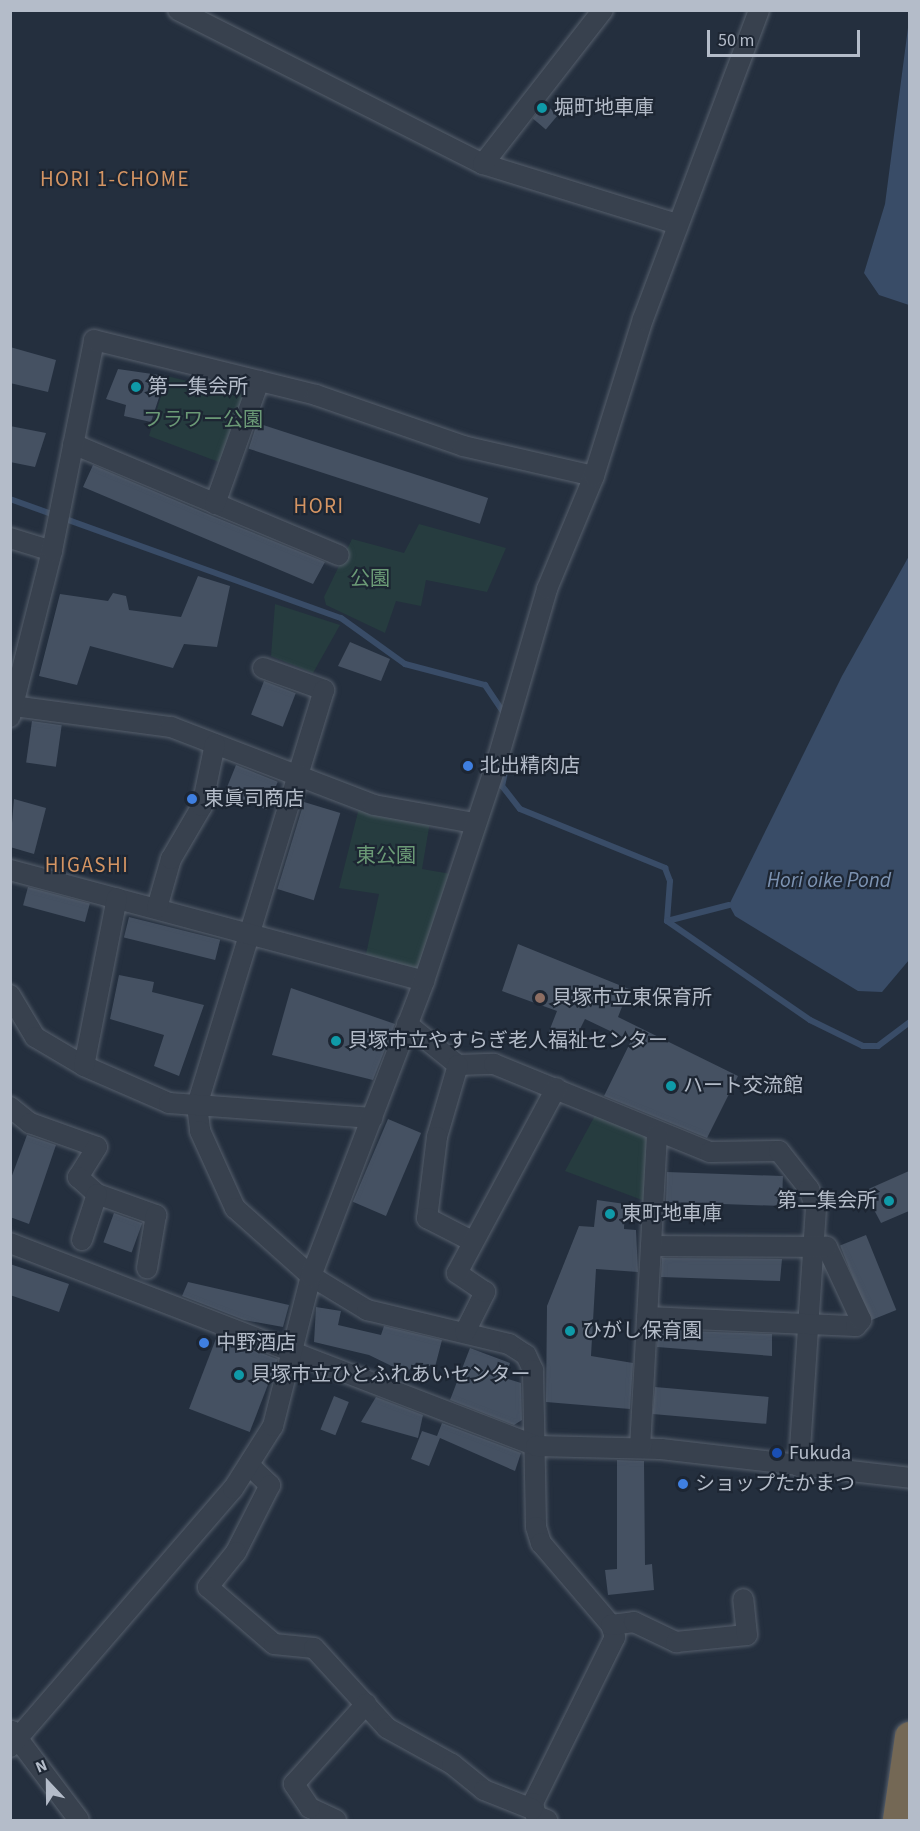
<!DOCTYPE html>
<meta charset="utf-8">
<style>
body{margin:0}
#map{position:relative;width:920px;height:1831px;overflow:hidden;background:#242f3e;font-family:"Source Sans 3","Noto Sans JP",sans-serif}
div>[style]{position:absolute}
.green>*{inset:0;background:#263c3f}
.water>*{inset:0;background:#394c67}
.stream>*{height:6px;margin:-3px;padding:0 3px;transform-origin:3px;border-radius:3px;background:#394c67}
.building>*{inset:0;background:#455162;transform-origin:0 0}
.roads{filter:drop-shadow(0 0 2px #565f6c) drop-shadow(0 0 2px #565f6c)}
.minor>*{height:20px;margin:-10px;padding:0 10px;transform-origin:10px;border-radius:10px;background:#38414e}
.highway>*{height:30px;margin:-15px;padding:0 15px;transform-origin:15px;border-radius:15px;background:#746855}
.dots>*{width:16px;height:16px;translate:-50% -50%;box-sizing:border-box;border:3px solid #1d2633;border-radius:50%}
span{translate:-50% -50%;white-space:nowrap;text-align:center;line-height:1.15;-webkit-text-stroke:4.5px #1d2633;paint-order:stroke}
.poi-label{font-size:20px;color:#b4bcc9}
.left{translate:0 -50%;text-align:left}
.right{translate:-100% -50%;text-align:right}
.park-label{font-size:20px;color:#6b9a76}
.neighbourhood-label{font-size:21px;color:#d59563;letter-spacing:1.5px}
.water-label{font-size:21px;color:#7c92b1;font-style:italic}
.frame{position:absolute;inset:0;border:12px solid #b4bcc9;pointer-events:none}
.north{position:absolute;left:18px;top:1753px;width:60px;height:60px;-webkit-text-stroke:4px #1d2633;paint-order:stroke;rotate:338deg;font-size:16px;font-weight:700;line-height:24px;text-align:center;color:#b4bcc9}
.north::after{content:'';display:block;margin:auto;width:21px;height:27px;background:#b4bcc9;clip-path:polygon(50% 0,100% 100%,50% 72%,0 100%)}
.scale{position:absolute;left:707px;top:30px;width:153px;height:27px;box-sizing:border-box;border:3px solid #b4bcc9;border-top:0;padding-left:8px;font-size:18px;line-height:21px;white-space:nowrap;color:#b4bcc9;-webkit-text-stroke:4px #1d2633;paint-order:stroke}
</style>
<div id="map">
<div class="green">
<i style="clip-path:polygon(167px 376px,253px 397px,227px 465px,149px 436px)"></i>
<i style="clip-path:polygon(419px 524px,506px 548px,487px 592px,426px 580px,421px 606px,396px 601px,385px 633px,326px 605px,324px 597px,352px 539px,404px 553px)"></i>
<i style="clip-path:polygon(275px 604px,340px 625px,313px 673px,271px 656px)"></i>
<i style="clip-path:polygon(361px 800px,431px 816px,422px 869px,457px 875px,424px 981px,363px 968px,379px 894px,339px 888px)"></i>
<i style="clip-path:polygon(598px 1110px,656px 1134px,650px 1203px,565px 1171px)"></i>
</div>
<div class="water">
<i style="clip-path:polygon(909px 20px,910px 305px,909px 305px,879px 295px,864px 273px,885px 204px)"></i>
<i style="clip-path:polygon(909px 556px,909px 960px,882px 992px,858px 991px,735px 916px,729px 905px,842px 676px)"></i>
</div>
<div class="stream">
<i style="left:10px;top:499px;width:352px;rotate:19.8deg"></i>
<i style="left:341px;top:618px;width:79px;rotate:35.7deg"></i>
<i style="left:405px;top:664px;width:83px;rotate:14.7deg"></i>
<i style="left:485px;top:685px;width:36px;rotate:56deg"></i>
<i style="left:508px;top:758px;width:29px;rotate:102deg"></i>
<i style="left:502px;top:786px;width:29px;rotate:52deg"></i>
<i style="left:520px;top:809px;width:157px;rotate:22.1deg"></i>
<i style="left:665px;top:868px;width:14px;rotate:69deg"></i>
<i style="left:670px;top:881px;width:40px;rotate:94.3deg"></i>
<i style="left:667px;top:921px;width:64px;rotate:-14.5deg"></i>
<i style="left:667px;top:921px;width:174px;rotate:34.7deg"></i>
<i style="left:810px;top:1020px;width:59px;rotate:26.1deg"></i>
<i style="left:863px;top:1046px;width:15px"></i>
<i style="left:878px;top:1046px;width:40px;rotate:-37deg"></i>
</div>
<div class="building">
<i style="left:545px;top:104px;width:17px;height:19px;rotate:40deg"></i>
<i style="clip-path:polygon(10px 347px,56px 360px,48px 392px,10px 383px)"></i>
<i style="clip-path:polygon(118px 369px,166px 376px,151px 422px,124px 416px,126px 405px,106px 399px)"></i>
<i style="left:257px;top:423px;width:243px;height:27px;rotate:18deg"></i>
<i style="clip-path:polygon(10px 426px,46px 433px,35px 467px,10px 462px)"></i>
<i style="clip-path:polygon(93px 465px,210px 515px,325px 562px,313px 584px,83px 487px)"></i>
<i style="clip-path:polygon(198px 576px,230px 586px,217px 647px,184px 644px,173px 668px,90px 646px,77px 685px,39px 676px,60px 594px,108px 601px,113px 593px,126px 596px,129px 610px,181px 617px)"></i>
<i style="clip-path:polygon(350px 642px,390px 659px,381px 681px,338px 666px)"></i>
<i style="left:264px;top:681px;width:34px;height:36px;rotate:21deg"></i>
<i style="left:32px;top:721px;width:30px;height:42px;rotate:8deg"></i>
<i style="left:236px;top:765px;width:45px;height:30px;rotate:22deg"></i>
<i style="clip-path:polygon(14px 799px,46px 808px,34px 854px,10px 847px)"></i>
<i style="left:304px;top:802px;width:38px;height:91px;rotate:17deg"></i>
<i style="left:28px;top:887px;width:64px;height:19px;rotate:15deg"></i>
<i style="left:129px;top:917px;width:94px;height:21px;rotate:14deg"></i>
<i style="clip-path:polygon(518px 944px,629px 989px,618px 1017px,738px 1076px,707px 1138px,604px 1096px,631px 1041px,585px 1019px,572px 1045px,548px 1034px,557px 1011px,502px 991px)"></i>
<i style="clip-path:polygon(119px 975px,154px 982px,152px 992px,204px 1005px,179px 1076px,154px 1066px,164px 1035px,110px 1019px)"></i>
<i style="clip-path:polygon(291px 988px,395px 1024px,373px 1080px,272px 1055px)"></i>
<i style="left:388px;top:1119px;width:36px;height:90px;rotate:23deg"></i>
<i style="clip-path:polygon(27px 1135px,56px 1145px,29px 1224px,10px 1217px,10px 1181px)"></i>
<i style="clip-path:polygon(909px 1171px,909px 1211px,881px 1223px,864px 1191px)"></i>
<i style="left:667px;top:1172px;width:116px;height:30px;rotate:2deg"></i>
<i style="clip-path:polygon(597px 1200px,625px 1204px,624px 1229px,636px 1230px,638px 1272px,596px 1269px,591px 1356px,633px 1363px,630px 1409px,546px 1402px,547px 1306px,579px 1226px,594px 1227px)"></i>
<i style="left:114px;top:1213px;width:30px;height:31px;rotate:20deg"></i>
<i style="left:866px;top:1235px;width:81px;height:28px;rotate:68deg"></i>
<i style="clip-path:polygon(662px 1258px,782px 1259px,780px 1281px,661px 1277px)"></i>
<i style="clip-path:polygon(10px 1264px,69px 1284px,59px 1312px,10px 1295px)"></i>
<i style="clip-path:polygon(188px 1282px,289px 1305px,283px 1327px,244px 1320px,182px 1296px)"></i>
<i style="clip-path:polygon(316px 1307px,341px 1311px,338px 1325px,381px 1335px,384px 1326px,442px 1340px,435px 1367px,416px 1363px,406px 1373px,369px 1355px,314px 1342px)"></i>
<i style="clip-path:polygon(658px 1330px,772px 1334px,772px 1356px,657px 1347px)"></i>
<i style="left:217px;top:1336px;width:65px;height:78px;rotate:21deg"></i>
<i style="clip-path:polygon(470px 1348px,510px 1363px,505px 1378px,521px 1383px,522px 1420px,514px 1425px,450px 1400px)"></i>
<i style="left:655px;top:1387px;width:114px;height:27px;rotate:5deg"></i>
<i style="left:334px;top:1396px;width:16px;height:36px;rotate:22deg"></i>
<i style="clip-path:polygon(376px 1397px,423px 1415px,418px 1438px,361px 1422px)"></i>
<i style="clip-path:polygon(442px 1423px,521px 1453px,515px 1471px,440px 1438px,429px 1466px,411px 1459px,422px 1431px,437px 1436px)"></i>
<i style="clip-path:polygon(617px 1460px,644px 1461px,645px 1565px,652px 1564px,654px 1590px,608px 1595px,605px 1570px,617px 1569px)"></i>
</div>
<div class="roads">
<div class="minor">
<i style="left:178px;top:10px;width:342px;rotate:26.8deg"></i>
<i style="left:483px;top:164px;width:203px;rotate:17.2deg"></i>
<i style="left:483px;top:164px;width:195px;rotate:-52.1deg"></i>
<i style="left:73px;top:444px;width:288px;rotate:22.7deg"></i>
<i style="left:215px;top:504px;width:131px;rotate:-70.3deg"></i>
<i style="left:10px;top:538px;width:44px;rotate:17.2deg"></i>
<i style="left:263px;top:668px;width:65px;rotate:19.8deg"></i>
<i style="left:324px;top:690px;width:434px;rotate:107deg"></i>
<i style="left:197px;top:1105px;width:26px;rotate:83deg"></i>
<i style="left:200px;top:1131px;width:85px;rotate:65.6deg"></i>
<i style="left:235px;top:1208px;width:102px;rotate:41.8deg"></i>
<i style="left:311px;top:1276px;width:66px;rotate:31.3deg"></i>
<i style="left:367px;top:1310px;width:146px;rotate:13.5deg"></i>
<i style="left:509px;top:1344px;width:20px;rotate:33deg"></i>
<i style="left:526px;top:1355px;width:17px;rotate:65deg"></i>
<i style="left:533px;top:1370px;width:157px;rotate:88.9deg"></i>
<i style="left:536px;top:1527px;width:17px;rotate:73deg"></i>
<i style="left:541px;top:1543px;width:108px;rotate:49.5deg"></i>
<i style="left:611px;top:1625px;width:13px;rotate:72deg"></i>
<i style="left:615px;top:1637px;width:185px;rotate:116.3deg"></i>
<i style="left:533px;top:1803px;width:13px;rotate:77deg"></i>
<i style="left:536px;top:1816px;width:12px;rotate:20deg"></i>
<i style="left:13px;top:706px;width:159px;rotate:7.6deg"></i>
<i style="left:171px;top:727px;width:217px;rotate:21deg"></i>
<i style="left:374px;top:805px;width:102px;rotate:10.2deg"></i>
<i style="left:10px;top:717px;width:171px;rotate:-75.8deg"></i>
<i style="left:52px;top:551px;width:215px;rotate:-78.7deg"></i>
<i style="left:94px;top:340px;width:229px;rotate:13.9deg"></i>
<i style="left:316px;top:395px;width:156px;rotate:19.1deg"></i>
<i style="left:463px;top:446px;width:134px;rotate:12.9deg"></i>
<i style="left:10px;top:870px;width:429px;rotate:15deg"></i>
<i style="left:157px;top:908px;width:51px;rotate:-74.1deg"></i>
<i style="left:171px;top:859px;width:61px;rotate:-59.7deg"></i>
<i style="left:202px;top:806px;width:63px;rotate:-78.2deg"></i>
<i style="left:10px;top:995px;width:49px;rotate:59.2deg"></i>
<i style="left:35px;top:1037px;width:57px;rotate:30.6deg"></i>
<i style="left:84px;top:1066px;width:93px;rotate:23.5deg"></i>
<i style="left:169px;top:1103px;width:204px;rotate:4.2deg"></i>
<i style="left:407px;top:1024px;width:65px;rotate:38.8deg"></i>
<i style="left:458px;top:1065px;width:36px;rotate:-2deg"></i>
<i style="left:494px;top:1064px;width:233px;rotate:22.2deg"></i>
<i style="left:710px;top:1152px;width:69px;rotate:-0.8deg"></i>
<i style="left:779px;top:1151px;width:48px;rotate:51.7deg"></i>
<i style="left:809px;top:1189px;width:20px;rotate:70deg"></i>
<i style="left:816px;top:1208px;width:259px;rotate:93.8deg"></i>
<i style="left:458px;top:1065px;width:75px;rotate:106.3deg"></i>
<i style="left:437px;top:1137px;width:82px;rotate:97deg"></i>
<i style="left:427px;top:1218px;width:51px;rotate:27.1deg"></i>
<i style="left:84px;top:1066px;width:171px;rotate:-78.9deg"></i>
<i style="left:10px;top:1107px;width:26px;rotate:39deg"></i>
<i style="left:30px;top:1123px;width:71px;rotate:19.7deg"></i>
<i style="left:97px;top:1147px;width:36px;rotate:122deg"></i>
<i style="left:78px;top:1177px;width:25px;rotate:42deg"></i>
<i style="left:97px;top:1194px;width:63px;rotate:19.6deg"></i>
<i style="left:156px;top:1215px;width:54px;rotate:99.6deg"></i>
<i style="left:82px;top:1240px;width:48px;rotate:-71.9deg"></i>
<i style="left:10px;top:1243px;width:564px;rotate:21.1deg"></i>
<i style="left:536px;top:1446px;width:125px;rotate:1.4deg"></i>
<i style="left:661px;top:1449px;width:251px;rotate:6.6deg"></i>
<i style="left:647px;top:1317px;width:209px;rotate:2.5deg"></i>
<i style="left:856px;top:1326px;width:8px;rotate:-50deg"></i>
<i style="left:861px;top:1320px;width:81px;rotate:-115deg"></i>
<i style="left:827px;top:1247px;width:176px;rotate:-179.7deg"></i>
<i style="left:465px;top:1332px;width:45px;rotate:-63.4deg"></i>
<i style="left:485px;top:1292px;width:34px;rotate:-146deg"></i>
<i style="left:457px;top:1273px;width:210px;rotate:-61.8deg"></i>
<i style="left:640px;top:1448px;width:314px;rotate:-86.9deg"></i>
<i style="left:250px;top:1466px;width:28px;rotate:44deg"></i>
<i style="left:270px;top:1485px;width:75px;rotate:116.9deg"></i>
<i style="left:236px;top:1552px;width:45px;rotate:128.7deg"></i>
<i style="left:208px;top:1587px;width:87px;rotate:40.8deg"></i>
<i style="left:274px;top:1644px;width:40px;rotate:5.7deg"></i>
<i style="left:314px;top:1648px;width:108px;rotate:47.6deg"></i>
<i style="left:387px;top:1728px;width:74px;rotate:29deg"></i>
<i style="left:452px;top:1764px;width:41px;rotate:39.1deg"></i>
<i style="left:484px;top:1790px;width:52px;rotate:21.6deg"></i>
<i style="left:611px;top:1625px;width:23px;rotate:-7deg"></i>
<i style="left:634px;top:1622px;width:47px;rotate:25.5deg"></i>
<i style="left:676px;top:1642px;width:71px;rotate:-5.6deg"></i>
<i style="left:747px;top:1635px;width:36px;rotate:-96deg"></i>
<i style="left:12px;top:1731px;width:111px;rotate:53deg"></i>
<i style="left:10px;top:1747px;width:341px;rotate:-49.2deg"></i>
<i style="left:233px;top:1489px;width:75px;rotate:-57.6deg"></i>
<i style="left:273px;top:1426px;width:155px;rotate:-75.8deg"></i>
<i style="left:311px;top:1276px;width:316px;rotate:-69deg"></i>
<i style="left:424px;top:981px;width:235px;rotate:-71.6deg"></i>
<i style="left:498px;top:758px;width:176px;rotate:-73.8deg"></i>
<i style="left:547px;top:589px;width:122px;rotate:-67.4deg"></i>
<i style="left:594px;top:476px;width:164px;rotate:-72.7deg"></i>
<i style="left:643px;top:319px;width:330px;rotate:-69.4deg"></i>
<i style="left:336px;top:1820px;width:29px;rotate:-155deg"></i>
<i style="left:310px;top:1808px;width:29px;rotate:-124deg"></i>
<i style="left:294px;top:1784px;width:108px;rotate:-48deg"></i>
</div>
<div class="highway">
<i style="left:898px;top:1820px;width:84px;rotate:-81.8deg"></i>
</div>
</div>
<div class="dots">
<i style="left:542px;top:108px;background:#0f9aa8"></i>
<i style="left:136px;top:387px;background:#0f9aa8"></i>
<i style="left:468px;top:766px;background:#3f7fe0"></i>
<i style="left:192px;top:799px;background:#3f7fe0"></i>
<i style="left:540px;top:998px;background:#8d6e63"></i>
<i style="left:336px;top:1041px;background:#0f9aa8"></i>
<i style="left:671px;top:1086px;background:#0f9aa8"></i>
<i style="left:889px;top:1201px;background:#0f9aa8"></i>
<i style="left:610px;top:1214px;background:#0f9aa8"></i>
<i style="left:570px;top:1331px;background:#0f9aa8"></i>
<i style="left:204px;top:1343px;background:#3f7fe0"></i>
<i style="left:239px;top:1375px;background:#0f9aa8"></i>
<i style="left:777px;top:1453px;background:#1a4fb4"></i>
<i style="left:683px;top:1484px;background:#3f7fe0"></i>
</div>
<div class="poi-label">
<span class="left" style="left:554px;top:108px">堀町地車庫</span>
<span class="left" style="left:148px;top:387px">第一集会所</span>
<span class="left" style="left:480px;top:766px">北出精肉店</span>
<span class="left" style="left:204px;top:799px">東眞司商店</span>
<span class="left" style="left:552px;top:998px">貝塚市立東保育所</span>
<span class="left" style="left:348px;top:1041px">貝塚市立やすらぎ老人福祉センター</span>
<span class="left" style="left:683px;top:1086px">ハート交流館</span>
<span class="right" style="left:877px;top:1201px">第二集会所</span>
<span class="left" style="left:622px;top:1214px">東町地車庫</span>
<span class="left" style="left:582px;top:1331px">ひがし保育園</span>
<span class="left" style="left:216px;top:1343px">中野酒店</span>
<span class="left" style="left:251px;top:1375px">貝塚市立ひとふれあいセンター</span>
<span class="left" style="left:789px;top:1453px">Fukuda</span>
<span class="left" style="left:695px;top:1484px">ショップたかまつ</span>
</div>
<div class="park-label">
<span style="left:203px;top:420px">フラワー公園</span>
<span style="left:370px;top:579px">公園</span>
<span style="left:386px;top:856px">東公園</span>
</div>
<div class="neighbourhood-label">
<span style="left:115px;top:179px">HORI 1-CHOME</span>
<span style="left:319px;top:506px">HORI</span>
<span style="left:87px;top:865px">HIGASHI</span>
</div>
<div class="water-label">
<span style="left:829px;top:880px">Hori oike Pond</span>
</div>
<div class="frame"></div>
<div class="north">N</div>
<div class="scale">50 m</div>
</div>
